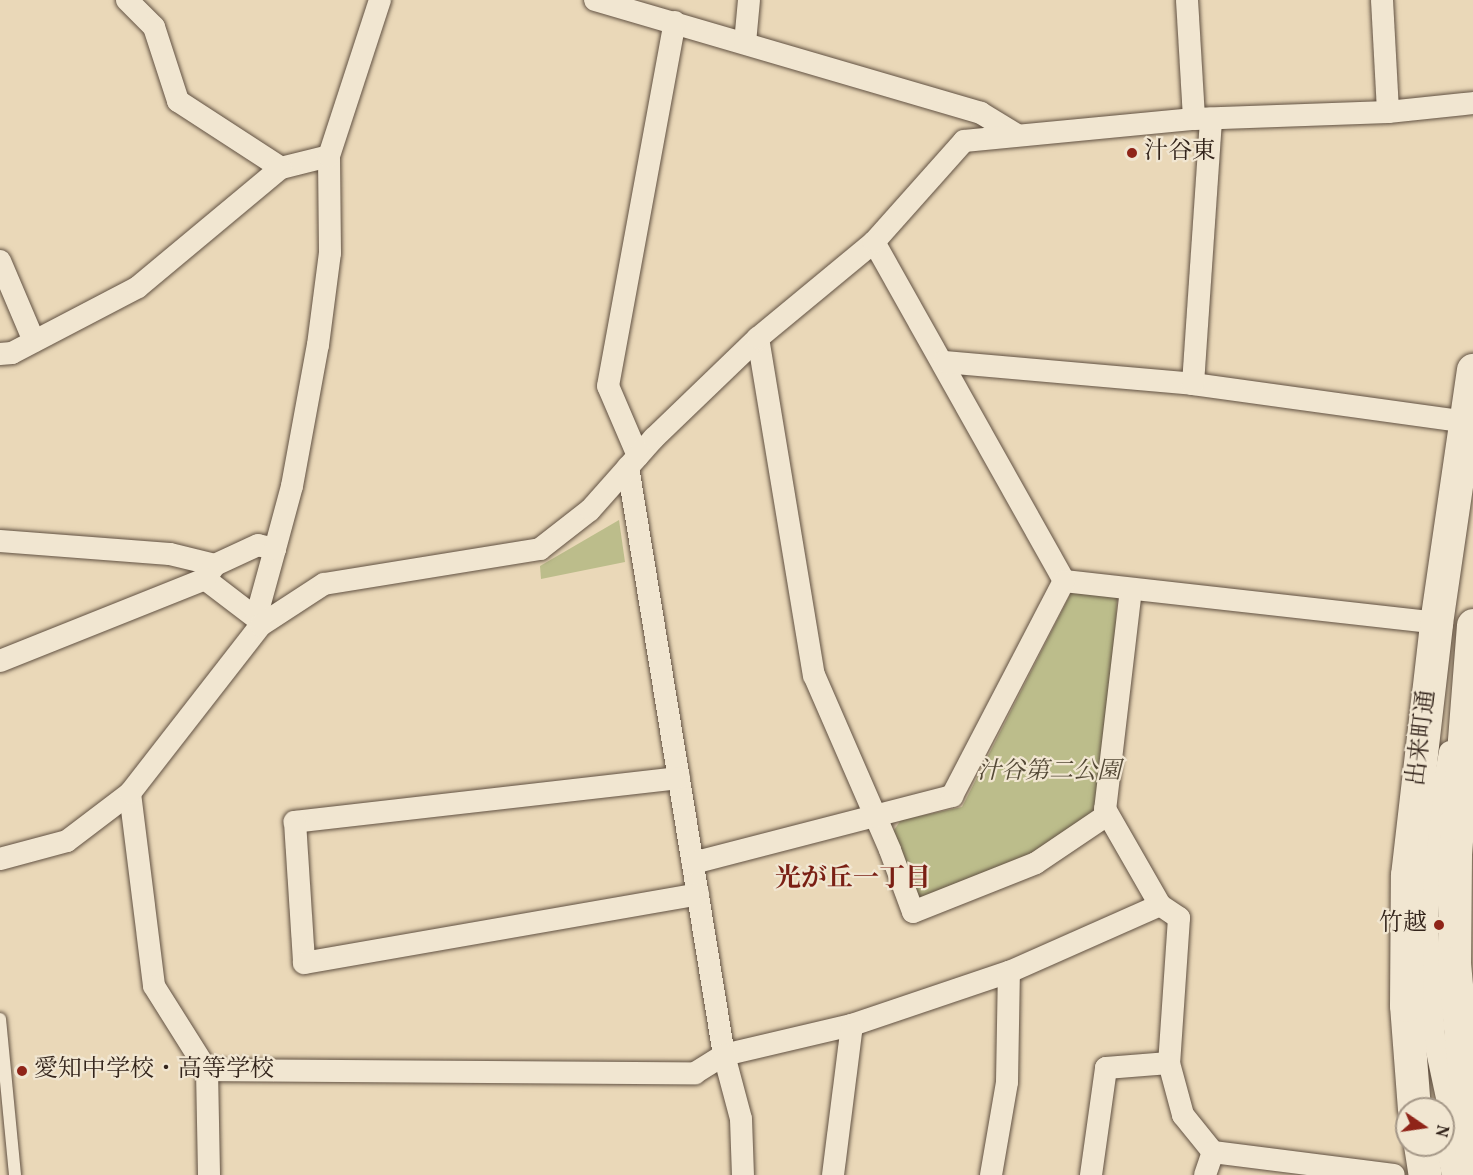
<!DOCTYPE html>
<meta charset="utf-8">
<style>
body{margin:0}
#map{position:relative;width:1473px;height:1175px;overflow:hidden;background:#ead8b8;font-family:Vollkorn,"Noto Serif JP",serif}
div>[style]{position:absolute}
.green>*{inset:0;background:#bcbd8b}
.roads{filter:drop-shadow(0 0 2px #615142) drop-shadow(0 0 2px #615142)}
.service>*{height:12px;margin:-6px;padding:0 6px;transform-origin:6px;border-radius:6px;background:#f1e6d1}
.minor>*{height:22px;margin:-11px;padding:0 11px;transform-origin:11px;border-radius:11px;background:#f1e6d1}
.secondary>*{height:33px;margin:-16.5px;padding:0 16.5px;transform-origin:16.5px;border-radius:16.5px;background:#f1e6d1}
.dots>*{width:16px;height:16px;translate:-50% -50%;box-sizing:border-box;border:3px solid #f1e6d1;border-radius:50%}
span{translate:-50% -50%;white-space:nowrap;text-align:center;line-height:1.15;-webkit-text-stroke:4.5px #f1e6d1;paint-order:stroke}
.poi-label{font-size:24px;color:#33241b}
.left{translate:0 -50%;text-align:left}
.right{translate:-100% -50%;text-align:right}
.street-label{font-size:24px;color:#33241b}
.park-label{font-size:24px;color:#554a37;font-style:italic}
.neighbourhood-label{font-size:26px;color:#7a1f14;font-weight:700}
.north{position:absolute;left:1395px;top:1097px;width:60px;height:60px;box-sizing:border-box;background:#f1e6d1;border:2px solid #a59888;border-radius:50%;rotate:103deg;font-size:16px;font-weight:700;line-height:24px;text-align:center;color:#33241b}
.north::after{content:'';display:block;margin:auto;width:21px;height:27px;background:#8f2418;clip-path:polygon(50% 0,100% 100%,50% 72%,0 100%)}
</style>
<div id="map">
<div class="green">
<i style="clip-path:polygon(619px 520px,625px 562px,541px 579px,540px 566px)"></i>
<i style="clip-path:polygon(1071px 593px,1117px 597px,1109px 808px,1034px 856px,925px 901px,913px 897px,892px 833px,901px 820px,962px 807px)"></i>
</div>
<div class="roads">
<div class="service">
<i style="left:0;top:1019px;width:157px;rotate:84.5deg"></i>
</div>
<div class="minor">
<i style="left:127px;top:0;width:38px;rotate:45deg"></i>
<i style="left:154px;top:27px;width:78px;rotate:72deg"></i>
<i style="left:178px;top:101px;width:123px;rotate:33deg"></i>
<i style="left:281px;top:168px;width:49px;rotate:-14deg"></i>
<i style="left:595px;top:0;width:402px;rotate:16.3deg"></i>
<i style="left:981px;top:113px;width:42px;rotate:31.4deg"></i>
<i style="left:1187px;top:0;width:119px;rotate:86.6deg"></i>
<i style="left:1382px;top:0;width:112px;rotate:86.9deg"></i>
<i style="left:745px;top:43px;width:43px;rotate:-84.7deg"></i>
<i style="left:874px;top:242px;width:389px;rotate:60.7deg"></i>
<i style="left:1064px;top:581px;width:374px;rotate:6.4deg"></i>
<i style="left:0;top:261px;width:87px;rotate:67deg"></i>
<i style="left:758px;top:338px;width:342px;rotate:80.6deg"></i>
<i style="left:814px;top:675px;width:191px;rotate:66.5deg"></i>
<i style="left:890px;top:850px;width:66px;rotate:69.6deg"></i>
<i style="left:913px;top:912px;width:132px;rotate:-21.7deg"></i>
<i style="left:1036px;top:863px;width:86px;rotate:-34.1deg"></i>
<i style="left:0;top:354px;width:12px;rotate:-5deg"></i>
<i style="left:12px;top:353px;width:142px;rotate:-27.6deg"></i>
<i style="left:138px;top:287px;width:186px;rotate:-39.8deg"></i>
<i style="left:944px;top:362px;width:250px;rotate:5deg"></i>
<i style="left:1193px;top:384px;width:276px;rotate:7.9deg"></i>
<i style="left:1193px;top:384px;width:266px;rotate:-86.1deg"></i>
<i style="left:638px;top:456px;width:76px;rotate:-113.2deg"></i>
<i style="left:608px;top:386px;width:370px;rotate:-79.6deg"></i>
<i style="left:628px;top:467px;width:596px;rotate:80.73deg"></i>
<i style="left:724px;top:1055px;width:131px;rotate:-13.2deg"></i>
<i style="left:852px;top:1025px;width:166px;rotate:-18.7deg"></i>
<i style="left:1009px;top:972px;width:165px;rotate:-23.9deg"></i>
<i style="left:0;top:541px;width:170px;rotate:4.4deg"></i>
<i style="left:170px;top:554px;width:46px;rotate:13.7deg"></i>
<i style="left:275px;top:549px;width:17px;rotate:-167deg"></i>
<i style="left:258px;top:545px;width:47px;rotate:155.1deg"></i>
<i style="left:215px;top:565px;width:17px;rotate:126deg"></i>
<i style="left:205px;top:579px;width:64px;rotate:37.4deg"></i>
<i style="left:256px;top:618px;width:72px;rotate:-74.6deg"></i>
<i style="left:275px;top:549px;width:65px;rotate:-74.9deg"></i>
<i style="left:292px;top:486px;width:143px;rotate:-79.6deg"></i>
<i style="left:318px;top:345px;width:93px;rotate:-82.6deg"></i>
<i style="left:330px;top:253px;width:97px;rotate:-90.6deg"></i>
<i style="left:329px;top:156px;width:164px;rotate:-71.9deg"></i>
<i style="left:1131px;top:589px;width:222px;rotate:96.7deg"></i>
<i style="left:1105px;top:809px;width:111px;rotate:60.2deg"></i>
<i style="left:1160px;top:905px;width:23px;rotate:34deg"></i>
<i style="left:1179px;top:918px;width:145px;rotate:93.9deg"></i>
<i style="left:1169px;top:1063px;width:54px;rotate:74.9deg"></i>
<i style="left:1183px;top:1115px;width:48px;rotate:51deg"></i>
<i style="left:1213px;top:1152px;width:182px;rotate:7.2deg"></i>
<i style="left:0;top:661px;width:221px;rotate:-21.8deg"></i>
<i style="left:1450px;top:752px;width:111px;rotate:100.4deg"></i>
<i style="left:1430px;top:861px;width:66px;rotate:92.6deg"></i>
<i style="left:1427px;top:927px;width:110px;rotate:86.4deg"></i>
<i style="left:1434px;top:1037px;width:115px;rotate:77.9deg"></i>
<i style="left:679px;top:778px;width:387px;rotate:173.5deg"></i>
<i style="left:295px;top:822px;width:141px;rotate:86.3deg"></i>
<i style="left:304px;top:963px;width:400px;rotate:-9.9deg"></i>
<i style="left:130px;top:793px;width:194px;rotate:82.9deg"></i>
<i style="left:154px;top:986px;width:99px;rotate:57.8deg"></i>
<i style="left:207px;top:1070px;width:105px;rotate:88.9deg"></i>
<i style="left:0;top:859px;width:69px;rotate:-15deg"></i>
<i style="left:67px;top:841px;width:79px;rotate:-37.3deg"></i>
<i style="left:130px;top:793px;width:213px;rotate:-52.1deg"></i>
<i style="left:261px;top:625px;width:75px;rotate:-33.1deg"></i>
<i style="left:324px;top:584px;width:219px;rotate:-9.2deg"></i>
<i style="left:540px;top:549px;width:63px;rotate:-38deg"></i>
<i style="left:590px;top:510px;width:96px;rotate:-48.4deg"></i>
<i style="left:654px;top:438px;width:144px;rotate:-43.9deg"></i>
<i style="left:758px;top:338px;width:151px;rotate:-39.6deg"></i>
<i style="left:874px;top:242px;width:135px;rotate:-48.3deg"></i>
<i style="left:964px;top:141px;width:231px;rotate:-5.5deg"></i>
<i style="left:1194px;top:119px;width:194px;rotate:-2.1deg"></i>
<i style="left:1388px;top:112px;width:85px;rotate:-6deg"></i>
<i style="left:693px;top:863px;width:268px;rotate:-14.5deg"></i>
<i style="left:952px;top:796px;width:242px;rotate:-62.5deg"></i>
<i style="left:207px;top:1070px;width:488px;rotate:0.4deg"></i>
<i style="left:695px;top:1073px;width:34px;rotate:-32deg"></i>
<i style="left:724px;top:1055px;width:66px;rotate:75.1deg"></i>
<i style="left:741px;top:1119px;width:56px;rotate:88deg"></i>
<i style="left:1444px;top:1133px;width:43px;rotate:77.9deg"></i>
<i style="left:833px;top:1175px;width:151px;rotate:-82.8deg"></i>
<i style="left:991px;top:1175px;width:94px;rotate:-80.2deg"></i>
<i style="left:1007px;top:1082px;width:110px;rotate:-89deg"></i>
<i style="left:1091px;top:1175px;width:108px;rotate:-82deg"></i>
<i style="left:1106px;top:1068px;width:63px;rotate:-4.5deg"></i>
<i style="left:1205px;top:1175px;width:24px;rotate:-71deg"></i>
</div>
<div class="secondary">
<i style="left:1473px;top:625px;width:231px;rotate:94.5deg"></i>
<i style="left:1455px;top:855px;width:108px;rotate:90.5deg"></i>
<i style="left:1454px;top:963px;width:206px;rotate:84.7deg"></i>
<i style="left:1414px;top:1109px;width:104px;rotate:-94.4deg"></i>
<i style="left:1406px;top:1005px;width:130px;rotate:-89.6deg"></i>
<i style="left:1407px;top:875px;width:254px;rotate:-83.4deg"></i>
<i style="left:1436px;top:623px;width:256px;rotate:-81.7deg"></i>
<i style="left:1420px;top:1145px;width:30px;rotate:81deg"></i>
</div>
</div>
<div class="dots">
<i style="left:1132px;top:153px;background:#8f2418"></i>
<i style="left:1439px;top:925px;background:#8f2418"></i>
<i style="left:22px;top:1071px;background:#8f2418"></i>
</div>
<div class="poi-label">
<span class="left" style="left:1144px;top:153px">汁谷東</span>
<span class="right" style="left:1427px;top:925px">竹越</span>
<span class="left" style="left:34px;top:1071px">愛知中学校・高等学校</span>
</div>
<div class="street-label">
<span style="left:1423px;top:738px;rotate:-83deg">出来町通</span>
</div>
<div class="park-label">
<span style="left:1049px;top:773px">汁谷第二公園</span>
</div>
<div class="neighbourhood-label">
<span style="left:853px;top:880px">光が丘一丁目</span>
</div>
<div class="north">N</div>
</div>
